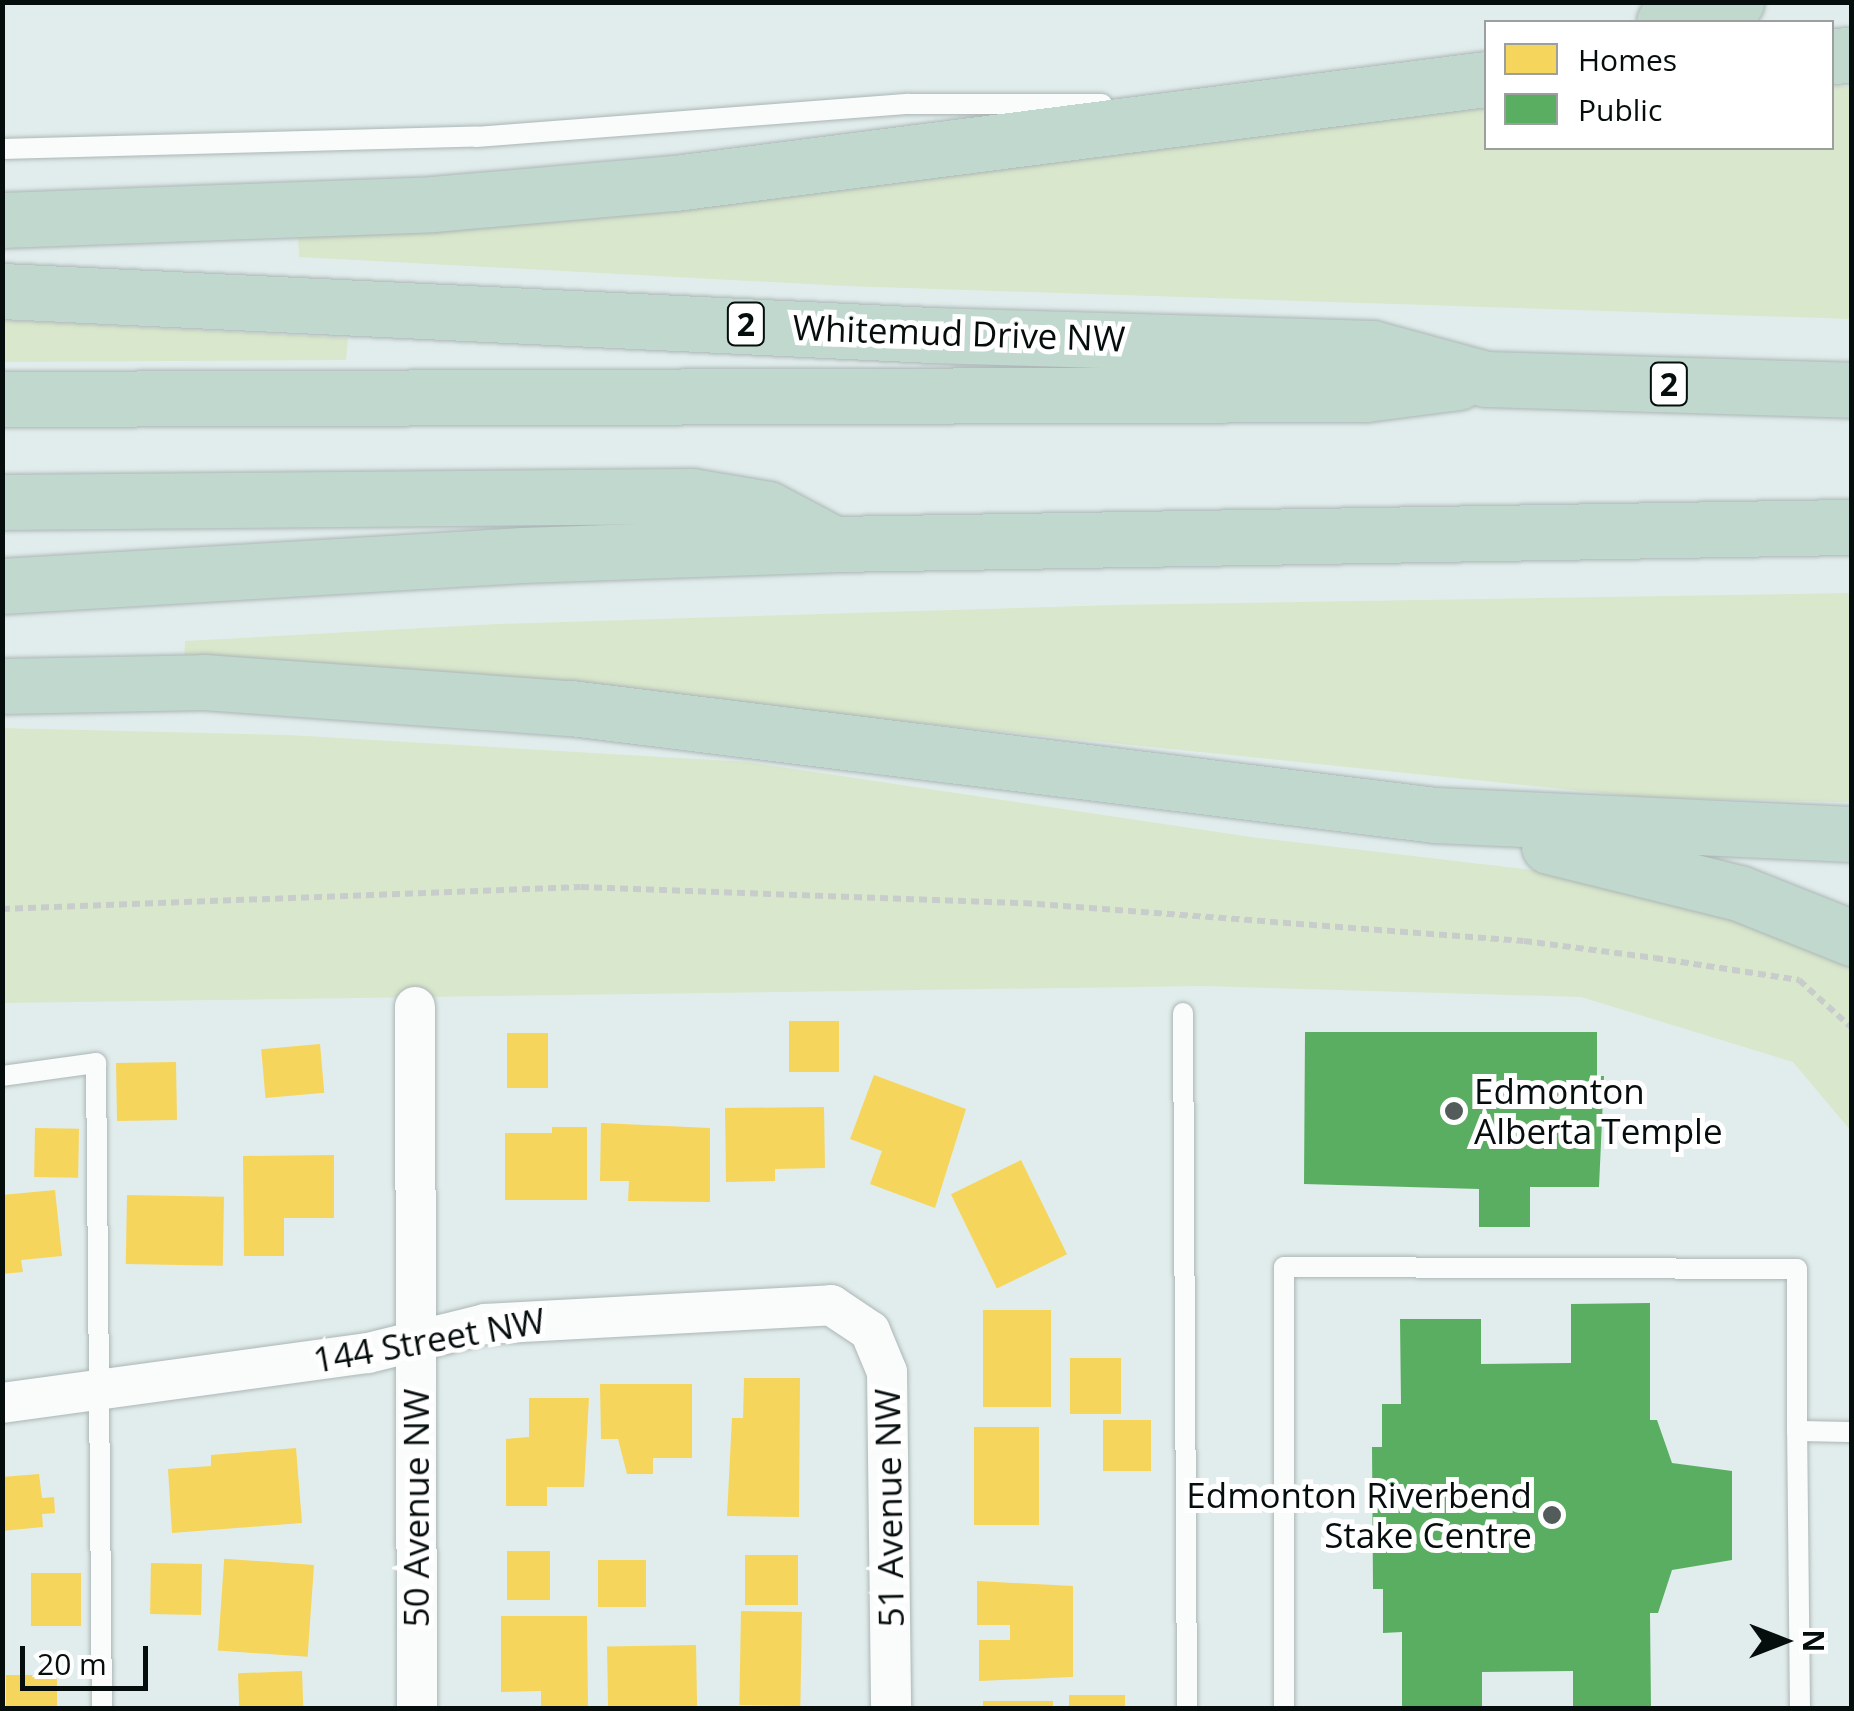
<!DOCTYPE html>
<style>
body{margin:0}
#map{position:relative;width:1854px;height:1711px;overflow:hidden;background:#e1edec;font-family:"Open Sans",sans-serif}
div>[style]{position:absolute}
.green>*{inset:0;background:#d9e7cc}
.homes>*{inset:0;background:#f6d55c;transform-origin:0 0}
.public>*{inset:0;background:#5aae61}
.path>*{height:6px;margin-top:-3px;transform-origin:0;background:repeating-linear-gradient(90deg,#c8cdcc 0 8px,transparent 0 13px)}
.roads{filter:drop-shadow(0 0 2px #acb6b5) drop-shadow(0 0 2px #acb6b5)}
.lane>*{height:20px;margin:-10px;padding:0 10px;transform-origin:10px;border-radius:10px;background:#fafcfc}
.street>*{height:40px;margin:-20px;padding:0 20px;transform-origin:20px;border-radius:20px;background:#fafcfc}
.highway>*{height:55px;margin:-27.5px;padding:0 27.5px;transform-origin:27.5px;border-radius:27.5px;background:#c1d8ce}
.dots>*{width:28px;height:28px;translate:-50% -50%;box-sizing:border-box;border:5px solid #fff;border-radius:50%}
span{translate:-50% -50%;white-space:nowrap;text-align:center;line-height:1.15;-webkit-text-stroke:10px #fff;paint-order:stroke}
.shield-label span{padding:2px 8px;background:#fff;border:2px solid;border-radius:8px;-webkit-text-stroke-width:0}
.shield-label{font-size:32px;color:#060e0d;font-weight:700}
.street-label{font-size:35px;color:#060e0d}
.poi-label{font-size:35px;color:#060e0d}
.left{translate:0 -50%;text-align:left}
.right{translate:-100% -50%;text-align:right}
.frame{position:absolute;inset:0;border:5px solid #060e0d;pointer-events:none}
.legend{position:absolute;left:1484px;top:20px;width:350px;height:130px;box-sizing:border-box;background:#fff;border:2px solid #9b9f9e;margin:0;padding:12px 18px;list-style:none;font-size:30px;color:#060e0d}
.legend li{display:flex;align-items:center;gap:20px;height:50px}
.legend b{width:50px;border:2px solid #9b9f9e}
.north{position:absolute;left:1734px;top:1591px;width:100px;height:100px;-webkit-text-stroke:8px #fff;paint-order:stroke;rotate:90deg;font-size:28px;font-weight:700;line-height:40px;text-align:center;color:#060e0d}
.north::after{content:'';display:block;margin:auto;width:35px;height:45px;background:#060e0d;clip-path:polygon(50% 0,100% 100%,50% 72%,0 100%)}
.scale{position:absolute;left:20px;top:1646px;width:128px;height:45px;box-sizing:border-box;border:5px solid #060e0d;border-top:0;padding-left:12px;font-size:30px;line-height:35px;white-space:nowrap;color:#060e0d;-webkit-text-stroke:8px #fff;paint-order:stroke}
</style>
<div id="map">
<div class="green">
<i style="clip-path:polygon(1832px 86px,1851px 87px,1851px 319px,846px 286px,299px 257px,298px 233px,734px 203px,1486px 107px,1486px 148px,1832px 148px)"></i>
<i style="clip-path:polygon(3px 320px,348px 338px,346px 360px,3px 362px)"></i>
<i style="clip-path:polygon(1851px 593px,1851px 802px,1650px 798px,790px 710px,184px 665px,185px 641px,497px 624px,1115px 605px)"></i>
<i style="clip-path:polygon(2px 728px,289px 735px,747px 762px,1251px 837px,1574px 875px,1728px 905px,1851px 956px,1851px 1131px,1793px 1062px,1581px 997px,1202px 986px,3px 1003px)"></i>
</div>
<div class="homes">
<i style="left:789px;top:1021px;width:50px;height:51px"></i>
<i style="left:507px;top:1033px;width:41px;height:55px"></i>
<i style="left:320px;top:1044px;width:49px;height:59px;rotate:85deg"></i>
<i style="left:176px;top:1062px;width:58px;height:60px;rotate:89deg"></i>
<i style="clip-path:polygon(874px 1075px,966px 1109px,935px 1208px,870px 1184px,882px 1151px,850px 1139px)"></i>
<i style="clip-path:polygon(824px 1107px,825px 1168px,775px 1169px,775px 1181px,726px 1182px,725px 1108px)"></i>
<i style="clip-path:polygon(601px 1123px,710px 1128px,710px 1202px,628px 1201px,629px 1181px,600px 1181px)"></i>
<i style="clip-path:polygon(552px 1127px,587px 1127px,587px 1200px,505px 1200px,505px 1133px,552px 1133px)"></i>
<i style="left:35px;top:1128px;width:44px;height:49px;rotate:1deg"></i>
<i style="clip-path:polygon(334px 1155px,334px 1218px,284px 1218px,284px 1256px,244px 1256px,243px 1156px)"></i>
<i style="left:1021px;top:1160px;width:105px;height:78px;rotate:64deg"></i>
<i style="clip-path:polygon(55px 1190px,62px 1256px,21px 1260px,23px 1272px,2px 1274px,2px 1195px)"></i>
<i style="left:127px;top:1195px;width:97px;height:69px;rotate:1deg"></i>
<i style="left:983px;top:1310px;width:68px;height:97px"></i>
<i style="left:1121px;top:1358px;width:56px;height:51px;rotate:90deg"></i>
<i style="clip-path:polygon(744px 1378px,800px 1378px,799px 1517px,727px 1516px,732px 1418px,743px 1418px)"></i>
<i style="clip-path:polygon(600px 1384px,692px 1384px,692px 1458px,653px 1458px,653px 1474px,627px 1474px,618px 1439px,601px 1439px)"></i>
<i style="clip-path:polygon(529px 1398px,589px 1398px,584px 1487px,547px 1487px,547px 1506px,506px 1506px,506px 1439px,529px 1437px)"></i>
<i style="left:1103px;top:1420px;width:48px;height:51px"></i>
<i style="left:974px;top:1427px;width:65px;height:98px"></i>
<i style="clip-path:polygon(296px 1448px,302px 1523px,172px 1533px,168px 1469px,211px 1466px,211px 1455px)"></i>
<i style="clip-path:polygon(39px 1474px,42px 1498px,54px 1497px,55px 1513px,42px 1514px,43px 1527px,2px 1531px,2px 1477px)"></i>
<i style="left:507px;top:1551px;width:43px;height:49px"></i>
<i style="left:745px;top:1555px;width:53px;height:50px"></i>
<i style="left:598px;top:1560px;width:48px;height:47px"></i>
<i style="left:151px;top:1563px;width:51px;height:51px;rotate:1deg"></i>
<i style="left:314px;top:1565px;width:92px;height:90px;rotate:94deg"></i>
<i style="left:31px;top:1573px;width:50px;height:53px"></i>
<i style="clip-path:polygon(977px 1581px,1073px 1586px,1073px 1677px,979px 1681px,979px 1640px,1010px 1640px,1010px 1625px,977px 1625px)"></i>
<i style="left:741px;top:1611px;width:61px;height:94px;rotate:1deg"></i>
<i style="clip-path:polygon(501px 1616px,587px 1616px,588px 1708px,541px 1708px,541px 1691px,501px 1692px)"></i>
<i style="left:696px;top:1645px;width:63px;height:89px;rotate:89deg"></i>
<i style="left:302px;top:1671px;width:37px;height:64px;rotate:88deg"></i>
<i style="left:6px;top:1675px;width:51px;height:33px"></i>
<i style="left:1069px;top:1695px;width:56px;height:13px"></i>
<i style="left:983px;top:1701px;width:70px;height:7px"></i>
</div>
<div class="public">
<i style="clip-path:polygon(1305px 1032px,1597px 1032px,1597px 1076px,1604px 1076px,1599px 1187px,1530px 1187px,1530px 1227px,1479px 1227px,1479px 1189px,1304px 1184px)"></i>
<i style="clip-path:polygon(1650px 1303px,1650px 1420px,1657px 1420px,1672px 1463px,1732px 1471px,1732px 1560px,1672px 1570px,1658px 1613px,1650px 1613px,1651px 1708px,1573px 1708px,1573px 1671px,1482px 1672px,1482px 1708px,1402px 1708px,1402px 1632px,1383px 1633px,1383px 1589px,1373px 1589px,1372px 1447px,1382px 1447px,1382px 1404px,1401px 1404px,1400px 1319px,1481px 1319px,1481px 1364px,1571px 1363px,1571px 1304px)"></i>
</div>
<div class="path">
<i style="left:2px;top:909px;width:579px;rotate:-2.18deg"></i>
<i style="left:581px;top:887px;width:443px;rotate:2.1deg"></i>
<i style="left:1024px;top:903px;width:501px;rotate:4.35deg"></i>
<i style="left:1524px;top:941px;width:132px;rotate:7.4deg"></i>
<i style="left:1655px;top:958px;width:146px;rotate:8.7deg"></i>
<i style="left:1799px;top:980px;width:72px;rotate:42.2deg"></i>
</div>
<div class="roads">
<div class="lane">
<i style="left:2px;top:149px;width:474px;rotate:-1.5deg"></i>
<i style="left:476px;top:137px;width:434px;rotate:-4.4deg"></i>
<i style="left:909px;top:104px;width:193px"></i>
<i style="left:1183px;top:1013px;width:695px;rotate:89.67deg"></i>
<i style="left:2px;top:1076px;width:95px;rotate:-7.9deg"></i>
<i style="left:96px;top:1063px;width:645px;rotate:89.47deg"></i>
<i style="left:1284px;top:1708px;width:441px;rotate:-90deg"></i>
<i style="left:1284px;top:1267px;width:513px;rotate:0.22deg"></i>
<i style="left:1797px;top:1269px;width:162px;rotate:90deg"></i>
<i style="left:1800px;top:1708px;width:277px;rotate:-90.6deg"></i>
<i style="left:1797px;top:1431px;width:55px;rotate:1deg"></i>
</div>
<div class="street">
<i style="left:415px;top:1007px;width:701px;rotate:89.84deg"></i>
<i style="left:2px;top:1403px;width:369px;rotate:-7.8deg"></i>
<i style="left:368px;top:1353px;width:121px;rotate:-13.9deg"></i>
<i style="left:485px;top:1324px;width:347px;rotate:-3.1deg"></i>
<i style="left:831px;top:1305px;width:47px;rotate:33.7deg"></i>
<i style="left:870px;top:1331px;width:44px;rotate:67.5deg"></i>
<i style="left:887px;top:1372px;width:336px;rotate:89.3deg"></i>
</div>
<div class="highway">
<i style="left:1664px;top:22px;width:75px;rotate:-15.5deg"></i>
<i style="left:1832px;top:56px;width:20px;rotate:-3deg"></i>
<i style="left:2px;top:220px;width:431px;rotate:-2.1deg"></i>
<i style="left:433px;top:204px;width:243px;rotate:-5deg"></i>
<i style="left:675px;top:183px;width:818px;rotate:-7.31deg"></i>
<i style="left:2px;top:291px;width:932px;rotate:2.71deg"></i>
<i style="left:933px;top:335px;width:439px;rotate:1.7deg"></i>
<i style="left:1372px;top:348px;width:118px;rotate:15.2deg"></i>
<i style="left:1486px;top:379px;width:366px;rotate:1.7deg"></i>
<i style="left:2px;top:399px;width:1364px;rotate:-0.21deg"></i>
<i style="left:1366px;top:394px;width:93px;rotate:-7.4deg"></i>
<i style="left:2px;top:502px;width:690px;rotate:-0.5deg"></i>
<i style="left:692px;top:496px;width:77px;rotate:9.7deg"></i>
<i style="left:768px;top:509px;width:70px;rotate:28deg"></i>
<i style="left:2px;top:586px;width:522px;rotate:-3.41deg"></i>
<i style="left:523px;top:555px;width:311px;rotate:-2deg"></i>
<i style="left:834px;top:544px;width:1018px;rotate:-0.96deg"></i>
<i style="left:2px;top:686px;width:202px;rotate:-1.1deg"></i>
<i style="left:204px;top:682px;width:368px;rotate:4.1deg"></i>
<i style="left:571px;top:708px;width:871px;rotate:7.06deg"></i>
<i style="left:1435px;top:815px;width:417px;rotate:2.6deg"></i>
<i style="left:1549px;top:846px;width:196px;rotate:13.9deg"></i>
<i style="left:1739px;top:893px;width:122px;rotate:21.7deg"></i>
</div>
</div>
<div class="dots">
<i style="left:1454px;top:1111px;background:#535c5b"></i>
<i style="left:1552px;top:1515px;background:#535c5b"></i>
</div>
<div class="shield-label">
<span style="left:746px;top:324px">2</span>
<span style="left:1669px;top:384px">2</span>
</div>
<div class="street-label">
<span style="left:959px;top:333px;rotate:2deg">Whitemud Drive NW</span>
<span style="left:429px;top:1340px;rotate:-10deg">144 Street NW</span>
<span style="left:416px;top:1508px;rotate:-90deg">50 Avenue NW</span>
<span style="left:889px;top:1508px;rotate:-91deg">51 Avenue NW</span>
</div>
<div class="poi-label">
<span class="left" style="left:1474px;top:1111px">Edmonton<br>Alberta Temple</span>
<span class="right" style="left:1532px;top:1515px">Edmonton Riverbend<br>Stake Centre</span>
</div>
<div class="frame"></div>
<ul class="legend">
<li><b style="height:28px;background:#f6d55c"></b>Homes</li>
<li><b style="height:28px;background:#5aae61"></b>Public</li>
</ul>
<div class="north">N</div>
<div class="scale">20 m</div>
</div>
